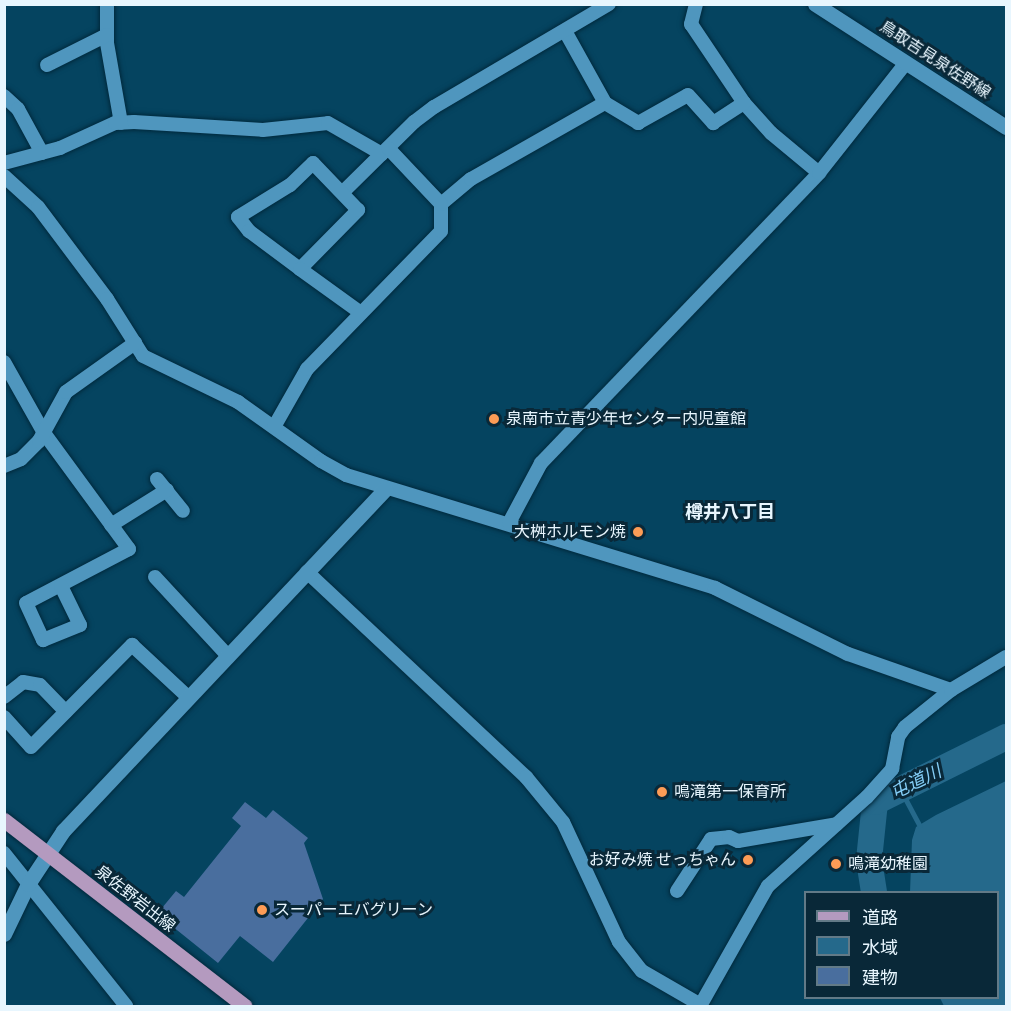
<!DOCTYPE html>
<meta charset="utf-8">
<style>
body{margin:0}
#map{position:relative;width:1011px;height:1011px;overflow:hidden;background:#054460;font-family:Bitter,"Noto Sans JP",serif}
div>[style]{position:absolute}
.water>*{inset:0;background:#25698b}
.stream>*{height:4.5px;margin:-2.25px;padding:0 2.25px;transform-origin:2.25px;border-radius:2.25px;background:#25698b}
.river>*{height:26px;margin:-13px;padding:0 13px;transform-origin:13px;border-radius:13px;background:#25698b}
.building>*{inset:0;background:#496e9e}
.roads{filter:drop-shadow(0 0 2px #00293c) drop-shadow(0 0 2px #00293c)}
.street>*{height:14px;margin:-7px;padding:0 7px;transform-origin:7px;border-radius:7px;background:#4f96be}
.secondary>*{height:15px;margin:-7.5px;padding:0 7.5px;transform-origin:7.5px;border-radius:7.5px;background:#4f96be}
.primary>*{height:15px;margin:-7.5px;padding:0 7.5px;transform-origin:7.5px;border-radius:7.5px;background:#b49abf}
.dots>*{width:16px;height:16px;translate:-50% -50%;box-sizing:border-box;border:3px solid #092838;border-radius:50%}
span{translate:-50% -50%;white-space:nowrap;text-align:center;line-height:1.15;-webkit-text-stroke:6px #092838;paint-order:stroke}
.street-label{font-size:16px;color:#e8f6fe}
.poi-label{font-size:16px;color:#e8f6fe}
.left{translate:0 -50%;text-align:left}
.right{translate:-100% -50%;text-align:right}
.neighbourhood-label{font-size:18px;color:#e8f6fe;font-weight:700}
.water-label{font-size:18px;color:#84cdf6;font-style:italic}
.frame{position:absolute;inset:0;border:6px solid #e8f6fe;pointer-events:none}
.legend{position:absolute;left:804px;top:891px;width:195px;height:108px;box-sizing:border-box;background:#092838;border:2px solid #627a87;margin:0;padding:8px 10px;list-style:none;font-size:18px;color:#e8f6fe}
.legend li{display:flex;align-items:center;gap:12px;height:30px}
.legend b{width:30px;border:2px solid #627a87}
</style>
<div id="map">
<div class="water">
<i style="clip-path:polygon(1006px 781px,1006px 1006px,944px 1006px,940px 998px,998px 998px,998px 892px,910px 892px,912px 840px,916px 827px,936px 815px)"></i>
</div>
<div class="stream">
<i style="left:901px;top:790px;width:40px;rotate:62deg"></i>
</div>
<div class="river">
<i style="left:874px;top:892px;width:32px;rotate:-99deg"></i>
<i style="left:869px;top:860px;width:58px;rotate:-84.1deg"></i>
<i style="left:875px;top:802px;width:146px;rotate:-26.4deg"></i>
</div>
<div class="building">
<i style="clip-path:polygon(245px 802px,266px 818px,273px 810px,308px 838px,304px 843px,323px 899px,273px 962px,240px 936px,218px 963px,157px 914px,176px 891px,184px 897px,241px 826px,232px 818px)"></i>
</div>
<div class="roads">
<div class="street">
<i style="left:107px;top:4px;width:39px;rotate:90deg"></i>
<i style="left:107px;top:43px;width:81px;rotate:80.1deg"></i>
<i style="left:696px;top:4px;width:21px;rotate:104deg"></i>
<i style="left:691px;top:24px;width:95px;rotate:56.1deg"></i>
<i style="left:744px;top:103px;width:40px;rotate:48deg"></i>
<i style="left:771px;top:133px;width:62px;rotate:39.8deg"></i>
<i style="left:565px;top:31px;width:82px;rotate:60.9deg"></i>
<i style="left:605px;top:103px;width:39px;rotate:31deg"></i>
<i style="left:638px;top:123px;width:57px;rotate:-29.2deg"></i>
<i style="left:688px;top:95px;width:38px;rotate:48deg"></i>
<i style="left:713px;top:123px;width:37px;rotate:-33deg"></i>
<i style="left:47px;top:65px;width:67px;rotate:-26.6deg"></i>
<i style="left:4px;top:96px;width:19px;rotate:43deg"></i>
<i style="left:18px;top:109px;width:50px;rotate:61.4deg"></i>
<i style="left:4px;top:163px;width:58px;rotate:-15deg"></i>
<i style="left:60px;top:148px;width:60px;rotate:-24.4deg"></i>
<i style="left:115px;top:123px;width:19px;rotate:-3deg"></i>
<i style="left:134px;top:122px;width:129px;rotate:3.5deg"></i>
<i style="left:263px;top:130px;width:65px;rotate:-6.1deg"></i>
<i style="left:328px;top:123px;width:62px;rotate:29.9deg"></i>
<i style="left:4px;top:176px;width:46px;rotate:42.4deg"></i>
<i style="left:38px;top:207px;width:115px;rotate:53.1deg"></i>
<i style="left:107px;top:299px;width:67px;rotate:57.7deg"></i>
<i style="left:143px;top:356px;width:106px;rotate:25.8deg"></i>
<i style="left:238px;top:402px;width:102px;rotate:35.4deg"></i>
<i style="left:321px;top:461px;width:29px;rotate:29deg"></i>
<i style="left:346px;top:475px;width:386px;rotate:17deg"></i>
<i style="left:715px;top:588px;width:148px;rotate:26.4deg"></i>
<i style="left:848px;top:654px;width:109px;rotate:19.3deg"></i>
<i style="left:343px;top:192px;width:100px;rotate:-44.6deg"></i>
<i style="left:414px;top:122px;width:25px;rotate:-37deg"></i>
<i style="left:434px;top:107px;width:203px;rotate:-30.5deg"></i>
<i style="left:441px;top:204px;width:39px;rotate:-40deg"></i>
<i style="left:471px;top:179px;width:154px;rotate:-29.6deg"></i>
<i style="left:300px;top:269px;width:83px;rotate:-45.5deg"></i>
<i style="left:358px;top:210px;width:65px;rotate:-133.8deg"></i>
<i style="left:313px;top:163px;width:32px;rotate:136deg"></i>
<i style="left:290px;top:185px;width:61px;rotate:148.4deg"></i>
<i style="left:238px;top:217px;width:18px;rotate:52deg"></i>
<i style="left:249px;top:231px;width:64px;rotate:36.7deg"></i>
<i style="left:300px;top:269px;width:75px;rotate:35.8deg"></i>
<i style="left:4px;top:362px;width:81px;rotate:60.6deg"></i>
<i style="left:44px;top:433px;width:144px;rotate:53.8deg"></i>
<i style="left:129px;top:549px;width:116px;rotate:152.3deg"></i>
<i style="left:26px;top:603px;width:41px;rotate:65.3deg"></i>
<i style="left:43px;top:640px;width:40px;rotate:-22deg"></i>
<i style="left:80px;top:625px;width:43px;rotate:-116deg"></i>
<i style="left:274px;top:427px;width:67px;rotate:-60.4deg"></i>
<i style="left:307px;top:369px;width:192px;rotate:-45.8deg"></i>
<i style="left:441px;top:231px;width:27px;rotate:-90deg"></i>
<i style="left:441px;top:204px;width:77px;rotate:-133.4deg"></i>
<i style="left:4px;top:466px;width:18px;rotate:-22deg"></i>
<i style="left:21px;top:459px;width:25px;rotate:-45deg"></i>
<i style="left:39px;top:441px;width:56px;rotate:-61.1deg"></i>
<i style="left:66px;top:392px;width:85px;rotate:-35.4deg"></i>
<i style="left:157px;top:479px;width:41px;rotate:50.9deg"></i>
<i style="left:509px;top:523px;width:68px;rotate:-61.9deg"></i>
<i style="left:541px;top:463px;width:402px;rotate:-46.2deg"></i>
<i style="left:819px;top:173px;width:140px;rotate:-51.7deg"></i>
<i style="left:111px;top:525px;width:66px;rotate:-32deg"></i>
<i style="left:307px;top:572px;width:300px;rotate:43.1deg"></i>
<i style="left:526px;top:777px;width:58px;rotate:50.6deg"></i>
<i style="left:563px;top:822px;width:132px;rotate:65deg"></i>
<i style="left:619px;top:942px;width:37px;rotate:52deg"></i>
<i style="left:642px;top:971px;width:68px;rotate:30deg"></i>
<i style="left:155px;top:577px;width:108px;rotate:47.3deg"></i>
<i style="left:4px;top:697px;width:24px;rotate:-38deg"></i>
<i style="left:23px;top:682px;width:17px;rotate:10deg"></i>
<i style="left:40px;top:685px;width:37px;rotate:46deg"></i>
<i style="left:4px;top:717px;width:40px;rotate:48deg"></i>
<i style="left:31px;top:747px;width:144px;rotate:-45.3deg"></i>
<i style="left:132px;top:645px;width:78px;rotate:42.9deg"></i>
<i style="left:4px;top:853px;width:196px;rotate:51.4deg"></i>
<i style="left:677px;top:891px;width:62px;rotate:-56.8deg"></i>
<i style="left:711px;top:839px;width:18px;rotate:-6deg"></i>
<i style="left:729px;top:837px;width:10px;rotate:24deg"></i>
<i style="left:738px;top:841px;width:100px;rotate:-9.7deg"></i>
<i style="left:700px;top:1006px;width:138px;rotate:-60.5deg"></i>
<i style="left:768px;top:886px;width:133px;rotate:-42deg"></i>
<i style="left:867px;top:797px;width:38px;rotate:-48deg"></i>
<i style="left:892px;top:769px;width:33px;rotate:-79deg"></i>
<i style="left:898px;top:737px;width:12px;rotate:-55deg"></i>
<i style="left:905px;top:727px;width:59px;rotate:-38.8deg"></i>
<i style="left:951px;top:690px;width:64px;rotate:-31deg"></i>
</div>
<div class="secondary">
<i style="left:815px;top:4px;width:227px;rotate:32.8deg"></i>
<i style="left:4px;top:934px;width:55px;rotate:-64.4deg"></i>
<i style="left:28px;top:884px;width:64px;rotate:-56.6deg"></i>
<i style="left:63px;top:831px;width:470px;rotate:-46.7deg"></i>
</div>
<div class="primary">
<i style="left:4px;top:820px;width:304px;rotate:37.7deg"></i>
</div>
</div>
<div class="dots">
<i style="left:494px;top:419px;background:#fd9c56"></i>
<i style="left:638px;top:532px;background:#fd9c56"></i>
<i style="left:662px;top:792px;background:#fd9c56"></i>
<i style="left:748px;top:860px;background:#fd9c56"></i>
<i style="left:836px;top:864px;background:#fd9c56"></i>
<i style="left:262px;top:910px;background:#fd9c56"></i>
</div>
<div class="street-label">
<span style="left:935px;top:60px;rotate:33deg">鳥取吉見泉佐野線</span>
<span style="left:135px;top:899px;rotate:38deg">泉佐野岩出線</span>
</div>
<div class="poi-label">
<span class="left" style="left:506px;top:419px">泉南市立青少年センター内児童館</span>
<span class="right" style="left:626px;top:532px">大桝ホルモン焼</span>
<span class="left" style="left:674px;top:792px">鳴滝第一保育所</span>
<span class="right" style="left:736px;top:860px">お好み焼 せっちゃん</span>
<span class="left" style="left:848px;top:864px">鳴滝幼稚園</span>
<span class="left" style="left:274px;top:910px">スーパーエバグリーン</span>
</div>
<div class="neighbourhood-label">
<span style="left:730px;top:512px">樽井八丁目</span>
</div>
<div class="water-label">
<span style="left:916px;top:782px;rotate:-26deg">屯道川</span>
</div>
<div class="frame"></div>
<ul class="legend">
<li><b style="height:8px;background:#b49abf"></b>道路</li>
<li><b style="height:16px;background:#25698b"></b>水域</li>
<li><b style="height:16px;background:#496e9e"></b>建物</li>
</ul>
</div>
